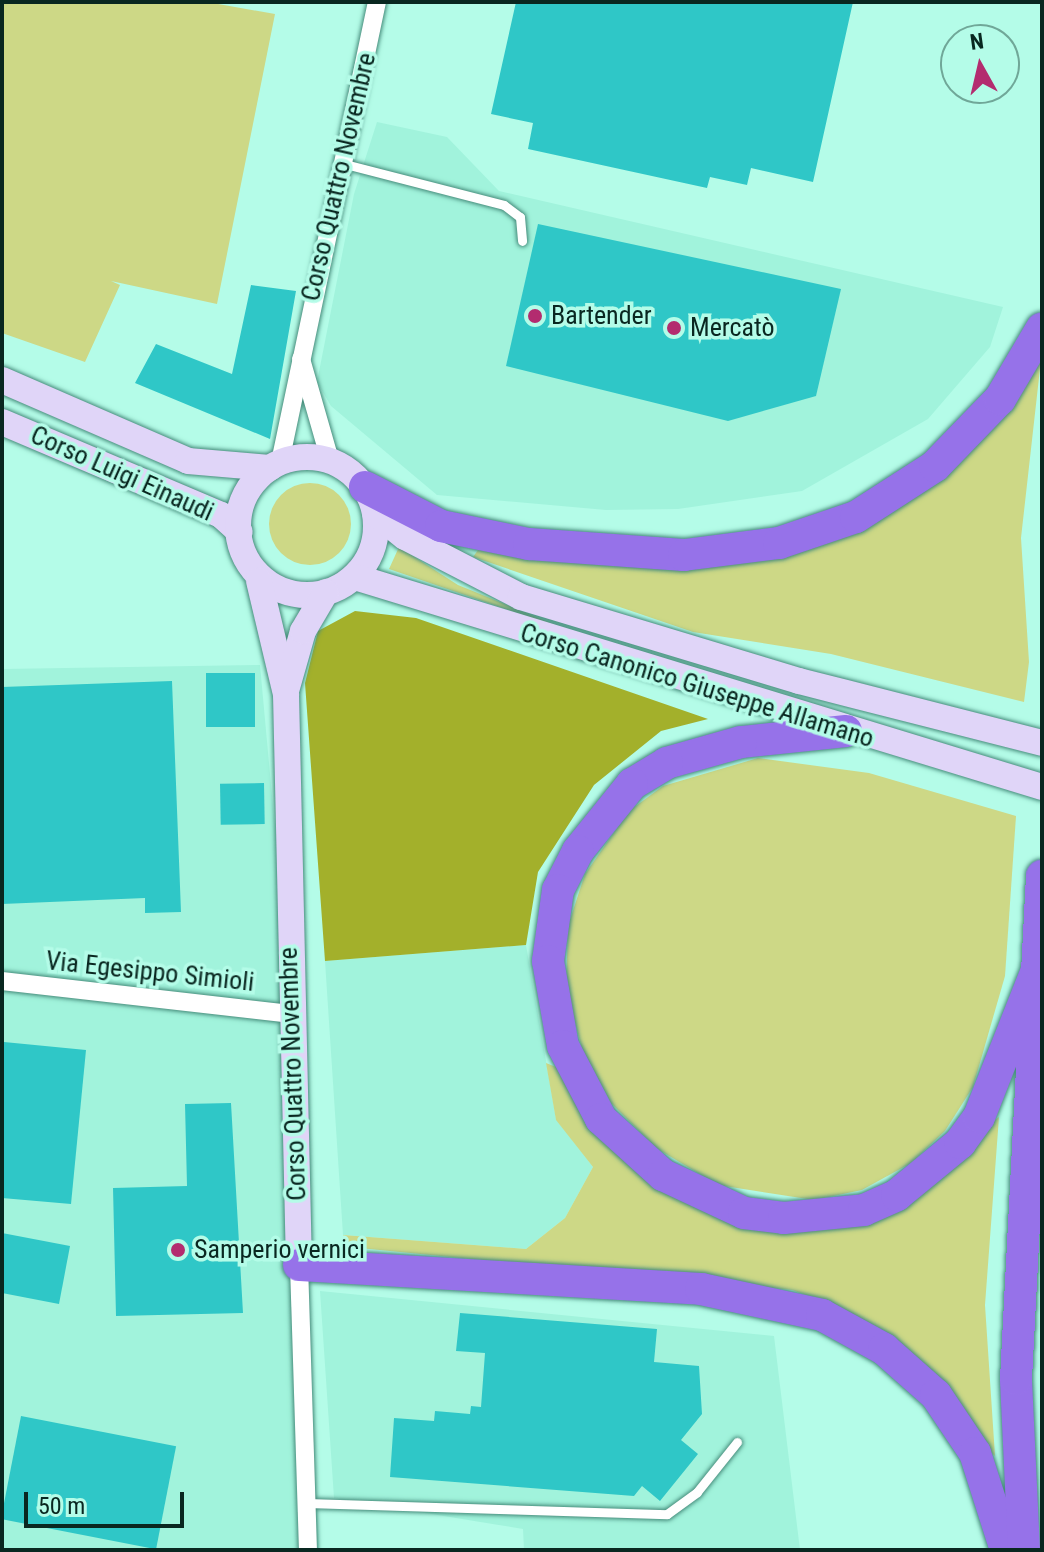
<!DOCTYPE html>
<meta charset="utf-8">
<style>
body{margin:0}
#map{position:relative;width:1044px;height:1552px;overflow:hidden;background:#b4fce8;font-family:"Roboto Condensed",sans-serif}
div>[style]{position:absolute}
.built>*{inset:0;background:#a1f3dc}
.green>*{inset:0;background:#cdd886}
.round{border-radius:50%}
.forest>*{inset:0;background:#a3b02b}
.building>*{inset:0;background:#2fc7c7;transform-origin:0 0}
.roads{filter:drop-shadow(0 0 2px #468c7b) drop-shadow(0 0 2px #468c7b)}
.lane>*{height:9px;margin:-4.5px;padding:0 4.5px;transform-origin:4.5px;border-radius:4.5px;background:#fff}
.street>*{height:18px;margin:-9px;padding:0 9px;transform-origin:9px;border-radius:9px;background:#fff}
.secondary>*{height:26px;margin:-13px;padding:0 13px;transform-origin:13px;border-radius:13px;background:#e0d5f8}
.secondary>.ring{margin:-13px;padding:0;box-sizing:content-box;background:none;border:26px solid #e0d5f8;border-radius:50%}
.highway>*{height:32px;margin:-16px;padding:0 16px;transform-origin:16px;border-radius:16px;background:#9672e9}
.dots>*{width:22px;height:22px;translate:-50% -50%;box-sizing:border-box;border:4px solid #b4fce8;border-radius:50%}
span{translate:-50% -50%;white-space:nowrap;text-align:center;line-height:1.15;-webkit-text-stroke:7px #b4fce8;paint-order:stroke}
.street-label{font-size:26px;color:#092720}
.poi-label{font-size:26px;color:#092720}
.left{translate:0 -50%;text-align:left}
.frame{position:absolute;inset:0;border:4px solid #092720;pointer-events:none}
.north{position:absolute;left:940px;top:24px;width:80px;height:80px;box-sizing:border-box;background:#b4fce8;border:2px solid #70a798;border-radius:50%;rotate:352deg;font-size:22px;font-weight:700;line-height:32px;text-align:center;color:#092720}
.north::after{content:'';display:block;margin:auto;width:28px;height:36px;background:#b32c6f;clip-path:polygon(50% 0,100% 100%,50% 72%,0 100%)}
.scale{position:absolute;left:24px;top:1492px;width:160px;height:36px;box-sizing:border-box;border:4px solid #092720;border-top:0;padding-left:10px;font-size:24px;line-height:28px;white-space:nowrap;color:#092720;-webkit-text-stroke:6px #b4fce8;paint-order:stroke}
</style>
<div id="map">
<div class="built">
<i style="clip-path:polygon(377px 122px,447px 137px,499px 191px,1003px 307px,990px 347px,928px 419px,802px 491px,678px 509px,606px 510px,437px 495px,331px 406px,317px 382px,354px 194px)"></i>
<i style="clip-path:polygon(260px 665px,292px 1014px,319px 1550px,2px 1550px,2px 669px)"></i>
<i style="clip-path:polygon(526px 945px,556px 1119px,593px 1167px,565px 1218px,526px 1249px,343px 1235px,325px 961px)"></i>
<i style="clip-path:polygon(320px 1291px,774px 1336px,800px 1550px,524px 1550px,523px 1529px,334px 1498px)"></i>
</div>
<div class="green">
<i style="clip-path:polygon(2px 2px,207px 2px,275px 14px,217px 304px,111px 281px,120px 285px,85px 362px,2px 333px)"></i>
<i style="clip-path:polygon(1042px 351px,1021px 538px,1029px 662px,1024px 702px,831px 654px,693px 632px,473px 557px,478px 550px,849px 532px)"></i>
<i class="round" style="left:269px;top:483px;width:82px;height:82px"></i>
<i style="clip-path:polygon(399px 547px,458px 585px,578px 634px,389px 569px)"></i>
<i style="clip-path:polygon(758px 758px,869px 773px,1016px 816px,1005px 976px,973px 1087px,945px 1131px,911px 1163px,862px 1190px,814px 1200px,718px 1185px,656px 1148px,611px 1103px,582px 1049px,566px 988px,568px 926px,585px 874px,629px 811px,663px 786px)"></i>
<i style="clip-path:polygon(546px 1063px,556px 1067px,640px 1175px,850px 1225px,999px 1117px,985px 1305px,995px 1456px,834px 1305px,792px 1290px,349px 1247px,343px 1235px,526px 1249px,565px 1218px,593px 1167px,556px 1120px)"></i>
</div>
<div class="forest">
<i style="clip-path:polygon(355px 611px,416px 618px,708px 719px,661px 731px,594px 785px,538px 872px,526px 945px,325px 961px,305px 683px,318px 631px)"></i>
</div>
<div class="building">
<i style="clip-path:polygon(516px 2px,853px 2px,813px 182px,751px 168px,747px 185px,710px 177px,707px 188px,528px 149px,533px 123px,491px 114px)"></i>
<i style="clip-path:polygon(538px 224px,841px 289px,816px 396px,728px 421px,506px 366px)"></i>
<i style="clip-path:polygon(251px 285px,296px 291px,270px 439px,135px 383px,156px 344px,232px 374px)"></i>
<i style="left:206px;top:673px;width:49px;height:54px"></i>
<i style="clip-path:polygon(172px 681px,181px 912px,145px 913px,145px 898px,2px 904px,2px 687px)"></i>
<i style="left:264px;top:783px;width:41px;height:44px;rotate:89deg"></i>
<i style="clip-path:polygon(4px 1042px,86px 1050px,71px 1204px,2px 1198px)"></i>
<i style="clip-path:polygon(231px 1103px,243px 1313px,116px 1316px,113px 1188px,187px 1186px,185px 1104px)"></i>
<i style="clip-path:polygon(2px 1233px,70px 1246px,59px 1304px,2px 1293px)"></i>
<i style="clip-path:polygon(460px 1313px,657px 1329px,654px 1362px,699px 1366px,702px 1414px,681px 1440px,698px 1454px,660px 1501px,642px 1486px,634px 1496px,390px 1477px,394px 1418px,434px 1421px,435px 1411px,470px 1414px,471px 1406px,481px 1407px,485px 1353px,456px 1351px)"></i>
<i style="left:21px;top:1416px;width:158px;height:105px;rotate:11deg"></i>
</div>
<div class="roads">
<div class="lane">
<i style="left:341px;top:163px;width:168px;rotate:14.4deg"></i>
<i style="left:504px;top:205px;width:20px;rotate:37deg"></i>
<i style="left:520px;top:217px;width:24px;rotate:85deg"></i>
<i style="left:307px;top:1503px;width:360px;rotate:1.8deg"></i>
<i style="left:667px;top:1514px;width:37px;rotate:-36deg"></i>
<i style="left:697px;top:1492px;width:64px;rotate:-51.3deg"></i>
</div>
<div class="street">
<i style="left:301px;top:359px;width:105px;rotate:74deg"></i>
<i style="left:280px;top:462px;width:470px;rotate:-78.1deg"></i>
<i style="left:2px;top:981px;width:292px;rotate:6.5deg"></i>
<i style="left:299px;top:1265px;width:285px;rotate:88.2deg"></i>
</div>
<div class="secondary">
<i style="left:2px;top:380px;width:203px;rotate:23.5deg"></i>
<i style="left:188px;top:461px;width:82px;rotate:4.9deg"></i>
<i style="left:2px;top:422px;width:238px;rotate:23deg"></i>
<i style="left:221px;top:515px;width:25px;rotate:42deg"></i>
<i class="ring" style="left:238px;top:457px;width:112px;height:112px"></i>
<i style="left:375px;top:513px;width:38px;rotate:39deg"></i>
<i style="left:405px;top:537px;width:131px;rotate:27.3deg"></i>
<i style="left:521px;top:597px;width:290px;rotate:16.8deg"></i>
<i style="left:799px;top:681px;width:251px;rotate:14.3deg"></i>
<i style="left:355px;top:577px;width:718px;rotate:17deg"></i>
<i style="left:259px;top:581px;width:116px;rotate:76.6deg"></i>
<i style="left:286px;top:694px;width:571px;rotate:88.7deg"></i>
<i style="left:286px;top:691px;width:62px;rotate:-74.2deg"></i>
<i style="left:303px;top:631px;width:45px;rotate:-59.5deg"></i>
</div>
<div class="highway">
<i style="left:365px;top:487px;width:85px;rotate:27.2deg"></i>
<i style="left:441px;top:526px;width:90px;rotate:11.6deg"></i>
<i style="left:529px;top:544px;width:155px;rotate:4.1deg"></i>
<i style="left:684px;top:555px;width:96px;rotate:-7.2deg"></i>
<i style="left:779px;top:543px;width:81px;rotate:-18.7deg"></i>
<i style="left:856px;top:517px;width:94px;rotate:-32.8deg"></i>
<i style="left:935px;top:466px;width:93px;rotate:-45.9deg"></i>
<i style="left:1000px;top:399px;width:82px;rotate:-59.4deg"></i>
<i style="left:846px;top:731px;width:106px;rotate:174deg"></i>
<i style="left:741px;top:742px;width:77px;rotate:164.2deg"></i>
<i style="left:667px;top:763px;width:41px;rotate:149deg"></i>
<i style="left:632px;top:784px;width:86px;rotate:128.9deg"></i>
<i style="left:578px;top:851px;width:44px;rotate:117.1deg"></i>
<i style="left:558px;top:890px;width:72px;rotate:98deg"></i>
<i style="left:548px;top:961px;width:86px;rotate:80deg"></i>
<i style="left:563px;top:1046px;width:82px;rotate:62.5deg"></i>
<i style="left:601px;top:1119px;width:84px;rotate:42.1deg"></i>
<i style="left:663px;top:1175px;width:89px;rotate:25.1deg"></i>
<i style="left:744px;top:1213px;width:40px;rotate:7.1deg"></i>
<i style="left:784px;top:1218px;width:80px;rotate:-5.7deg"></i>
<i style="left:864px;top:1210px;width:36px;rotate:-24deg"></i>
<i style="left:897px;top:1195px;width:82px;rotate:-39.5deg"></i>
<i style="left:960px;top:1143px;width:32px;rotate:-54deg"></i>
<i style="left:979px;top:1117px;width:153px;rotate:-68.5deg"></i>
<i style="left:299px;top:1265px;width:403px;rotate:3.4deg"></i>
<i style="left:701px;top:1289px;width:124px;rotate:12.1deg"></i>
<i style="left:822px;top:1315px;width:71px;rotate:28.7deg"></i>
<i style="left:884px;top:1349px;width:69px;rotate:41.5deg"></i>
<i style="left:936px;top:1395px;width:70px;rotate:56.1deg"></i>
<i style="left:975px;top:1453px;width:102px;rotate:72.3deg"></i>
<i style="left:1024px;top:1550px;width:171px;rotate:-92.7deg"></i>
<i style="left:1016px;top:1379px;width:504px;rotate:-87.04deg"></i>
</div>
</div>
<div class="dots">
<i style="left:535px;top:316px;background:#b32c6f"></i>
<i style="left:674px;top:328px;background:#b32c6f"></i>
<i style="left:178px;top:1250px;background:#b32c6f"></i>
</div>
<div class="street-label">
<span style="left:339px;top:177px;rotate:-77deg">Corso Quattro Novembre</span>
<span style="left:122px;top:474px;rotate:24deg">Corso Luigi Einaudi</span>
<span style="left:697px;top:686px;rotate:17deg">Corso Canonico Giuseppe Allamano</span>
<span style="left:150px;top:972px;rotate:6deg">Via Egesippo Simioli</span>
<span style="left:293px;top:1074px;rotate:-92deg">Corso Quattro Novembre</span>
</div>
<div class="poi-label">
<span class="left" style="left:551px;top:316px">Bartender</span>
<span class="left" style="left:690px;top:328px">Mercatò</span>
<span class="left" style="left:194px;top:1250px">Samperio vernici</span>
</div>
<div class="frame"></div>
<div class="north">N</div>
<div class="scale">50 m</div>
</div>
